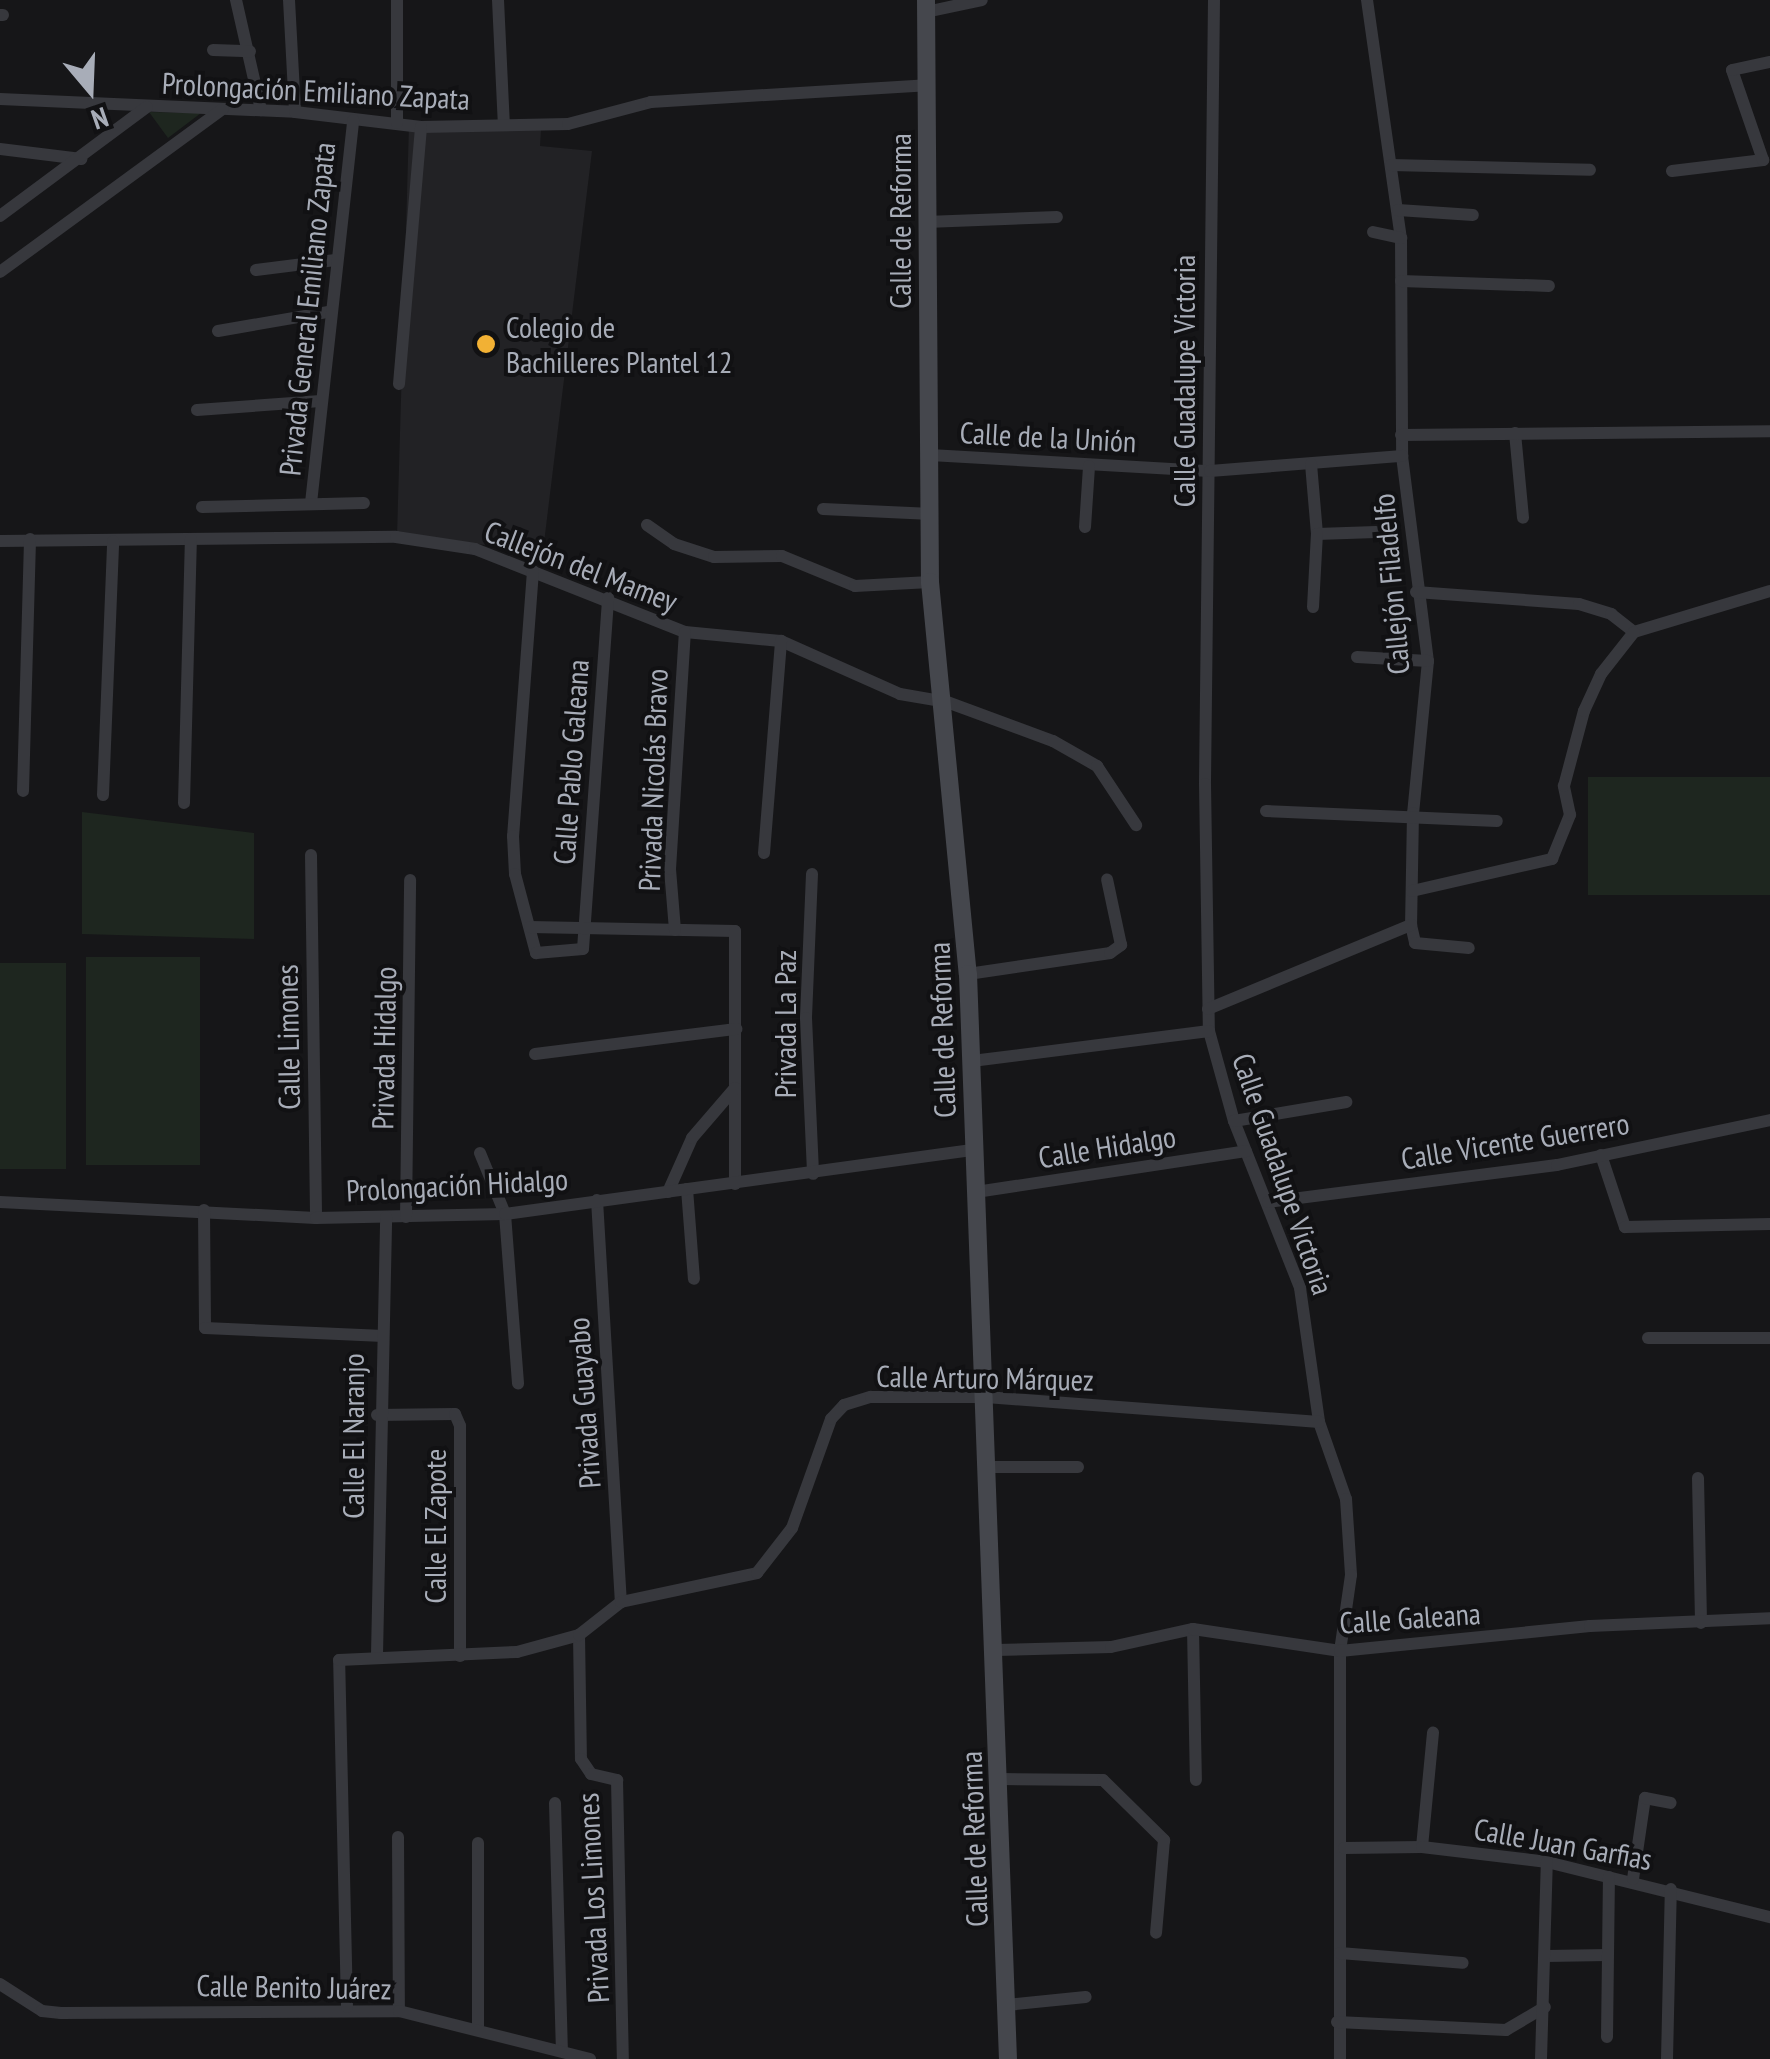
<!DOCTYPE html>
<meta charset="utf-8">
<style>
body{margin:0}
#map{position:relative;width:1770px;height:2059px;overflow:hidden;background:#161618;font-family:"PT Sans Narrow",sans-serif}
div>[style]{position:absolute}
.built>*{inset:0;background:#222225}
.green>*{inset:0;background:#1e261f;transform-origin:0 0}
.minor>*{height:12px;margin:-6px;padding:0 6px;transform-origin:6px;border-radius:6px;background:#37383d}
.secondary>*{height:18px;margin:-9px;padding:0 9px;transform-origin:9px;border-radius:9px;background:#45474d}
.dots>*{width:28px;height:28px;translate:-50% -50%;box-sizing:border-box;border:5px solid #111113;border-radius:50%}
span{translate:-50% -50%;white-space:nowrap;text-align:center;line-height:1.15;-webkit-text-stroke:8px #111113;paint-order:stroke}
.street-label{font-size:30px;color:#a8adb8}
.poi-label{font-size:30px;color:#a8adb8}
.left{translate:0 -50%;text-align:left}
.north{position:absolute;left:40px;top:40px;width:100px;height:100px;-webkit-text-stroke:8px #111113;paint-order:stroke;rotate:161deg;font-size:28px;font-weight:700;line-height:40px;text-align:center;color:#a8adb8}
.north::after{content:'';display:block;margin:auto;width:35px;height:45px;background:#a8adb8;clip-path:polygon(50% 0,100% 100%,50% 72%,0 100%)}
</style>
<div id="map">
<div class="built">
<i style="clip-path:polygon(409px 125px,541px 130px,540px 146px,592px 151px,543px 551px,397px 536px)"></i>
</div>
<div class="green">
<i style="clip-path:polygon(149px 112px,201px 113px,168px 138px)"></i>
<i style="left:1770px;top:777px;width:118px;height:182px;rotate:90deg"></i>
<i style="clip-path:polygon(82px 812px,254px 833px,254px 939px,82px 934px)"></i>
<i style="left:200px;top:957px;width:208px;height:114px;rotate:90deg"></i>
<i style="left:0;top:963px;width:66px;height:206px"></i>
</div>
<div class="minor">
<i style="left:236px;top:0;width:113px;rotate:77.2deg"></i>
<i style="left:289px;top:0;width:112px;rotate:86.9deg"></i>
<i style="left:498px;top:0;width:125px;rotate:87.3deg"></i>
<i style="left:1214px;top:0;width:784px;rotate:90.66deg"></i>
<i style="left:1205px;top:784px;width:247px;rotate:89.1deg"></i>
<i style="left:1209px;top:1031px;width:93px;rotate:74.5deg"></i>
<i style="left:1234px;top:1121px;width:180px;rotate:68.4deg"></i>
<i style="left:1300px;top:1288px;width:135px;rotate:81.9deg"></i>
<i style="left:1319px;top:1422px;width:82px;rotate:70.7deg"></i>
<i style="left:1346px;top:1499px;width:76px;rotate:86.2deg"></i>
<i style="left:1351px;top:1575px;width:77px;rotate:98.2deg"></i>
<i style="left:1340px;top:1651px;width:408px;rotate:90deg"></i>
<i style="left:1367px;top:0;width:240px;rotate:81.9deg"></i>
<i style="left:1401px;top:238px;width:218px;rotate:89.7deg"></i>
<i style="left:1402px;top:456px;width:207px;rotate:82.8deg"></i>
<i style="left:1428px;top:661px;width:153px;rotate:95.6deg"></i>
<i style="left:1413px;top:813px;width:112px;rotate:91deg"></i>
<i style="left:1411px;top:925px;width:18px;rotate:77deg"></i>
<i style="left:1415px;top:943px;width:54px;rotate:5.3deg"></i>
<i style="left:926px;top:12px;width:57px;rotate:-12.1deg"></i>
<i style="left:0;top:15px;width:3px"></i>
<i style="left:213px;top:50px;width:37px;rotate:2deg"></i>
<i style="left:0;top:99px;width:295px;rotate:2.5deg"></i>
<i style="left:295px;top:112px;width:127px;rotate:6.8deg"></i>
<i style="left:421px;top:127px;width:147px;rotate:-1.2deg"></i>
<i style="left:568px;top:124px;width:86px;rotate:-14.8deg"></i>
<i style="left:651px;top:102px;width:276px;rotate:-3.5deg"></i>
<i style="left:397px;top:123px;width:123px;rotate:-90deg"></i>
<i style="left:0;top:149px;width:82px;rotate:7deg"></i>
<i style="left:1391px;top:165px;width:199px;rotate:1.4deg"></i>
<i style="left:1672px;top:171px;width:92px;rotate:-6.9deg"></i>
<i style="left:1763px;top:160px;width:95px;rotate:-109deg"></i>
<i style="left:1732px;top:70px;width:39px;rotate:-12deg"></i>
<i style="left:1398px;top:210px;width:75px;rotate:3.8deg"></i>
<i style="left:0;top:216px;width:183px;rotate:-36.6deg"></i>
<i style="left:926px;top:222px;width:131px;rotate:-2.2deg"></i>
<i style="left:1373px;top:232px;width:29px;rotate:12deg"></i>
<i style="left:256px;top:270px;width:80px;rotate:-7.2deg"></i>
<i style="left:0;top:272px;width:276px;rotate:-36.2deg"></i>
<i style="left:1401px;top:281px;width:148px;rotate:1.9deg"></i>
<i style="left:218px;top:331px;width:112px;rotate:-9.8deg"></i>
<i style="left:399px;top:384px;width:258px;rotate:-85.1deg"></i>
<i style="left:197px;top:410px;width:124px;rotate:-4.2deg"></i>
<i style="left:1515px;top:433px;width:85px;rotate:84.6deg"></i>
<i style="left:1401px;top:435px;width:369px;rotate:-0.6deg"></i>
<i style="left:930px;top:455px;width:280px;rotate:3.3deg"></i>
<i style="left:1210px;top:471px;width:193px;rotate:-4.5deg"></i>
<i style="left:1311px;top:464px;width:70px;rotate:85.1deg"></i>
<i style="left:1317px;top:534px;width:59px;rotate:-1.9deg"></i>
<i style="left:311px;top:503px;width:385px;rotate:-83.7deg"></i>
<i style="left:202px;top:507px;width:162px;rotate:-1.4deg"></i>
<i style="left:823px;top:509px;width:109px;rotate:2.6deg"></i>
<i style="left:647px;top:525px;width:33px;rotate:35deg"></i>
<i style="left:674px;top:544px;width:42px;rotate:18deg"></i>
<i style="left:714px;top:557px;width:68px;rotate:-0.8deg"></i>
<i style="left:782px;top:556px;width:79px;rotate:22.3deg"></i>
<i style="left:855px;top:586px;width:75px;rotate:-3.1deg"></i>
<i style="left:1085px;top:527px;width:61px;rotate:-86.2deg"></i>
<i style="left:0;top:541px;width:396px;rotate:-0.6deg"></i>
<i style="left:396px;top:537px;width:80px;rotate:8.6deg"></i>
<i style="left:475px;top:549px;width:226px;rotate:21.6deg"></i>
<i style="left:685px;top:632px;width:96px;rotate:5.4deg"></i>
<i style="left:781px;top:641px;width:130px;rotate:24deg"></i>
<i style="left:900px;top:694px;width:48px;rotate:9.7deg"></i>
<i style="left:947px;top:702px;width:113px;rotate:20.2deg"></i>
<i style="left:1053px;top:741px;width:51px;rotate:29.6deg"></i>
<i style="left:1097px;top:766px;width:71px;rotate:56.5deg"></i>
<i style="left:533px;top:571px;width:266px;rotate:94.3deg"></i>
<i style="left:513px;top:836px;width:38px;rotate:87deg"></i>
<i style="left:515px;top:874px;width:82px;rotate:75.1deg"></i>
<i style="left:536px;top:953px;width:47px;rotate:-4.9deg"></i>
<i style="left:583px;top:949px;width:352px;rotate:-85.9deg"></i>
<i style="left:1416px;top:592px;width:163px;rotate:4.2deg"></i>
<i style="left:1579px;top:604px;width:34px;rotate:17deg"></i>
<i style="left:1611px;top:614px;width:29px;rotate:38deg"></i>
<i style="left:1634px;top:632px;width:142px;rotate:-16.8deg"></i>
<i style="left:1313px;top:607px;width:73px;rotate:-86.9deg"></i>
<i style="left:1357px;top:657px;width:71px;rotate:3.2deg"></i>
<i style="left:23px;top:791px;width:252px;rotate:-88.4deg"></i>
<i style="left:103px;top:795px;width:254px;rotate:-87.7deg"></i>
<i style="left:184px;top:803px;width:264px;rotate:-88.5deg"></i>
<i style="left:1266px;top:811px;width:231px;rotate:2.5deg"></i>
<i style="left:764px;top:853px;width:213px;rotate:-85.4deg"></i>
<i style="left:311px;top:855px;width:363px;rotate:89.2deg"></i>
<i style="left:812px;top:874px;width:144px;rotate:92.4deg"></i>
<i style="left:806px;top:1018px;width:156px;rotate:87.4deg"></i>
<i style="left:1412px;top:891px;width:144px;rotate:-12.9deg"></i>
<i style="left:1552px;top:859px;width:48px;rotate:-67.8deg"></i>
<i style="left:1570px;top:815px;width:30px;rotate:-102deg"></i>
<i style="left:1564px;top:786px;width:78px;rotate:-75.1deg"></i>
<i style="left:1584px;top:711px;width:41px;rotate:-65.3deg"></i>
<i style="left:1601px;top:674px;width:53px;rotate:-51.8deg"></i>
<i style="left:530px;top:927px;width:205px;rotate:1.1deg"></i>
<i style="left:735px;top:931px;width:253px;rotate:90deg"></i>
<i style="left:675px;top:930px;width:61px;rotate:-94.7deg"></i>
<i style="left:670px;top:869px;width:237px;rotate:-86.4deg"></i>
<i style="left:968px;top:974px;width:144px;rotate:-8.4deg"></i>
<i style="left:1110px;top:953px;width:14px;rotate:-36deg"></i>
<i style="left:1121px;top:945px;width:67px;rotate:-102deg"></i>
<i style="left:1208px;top:1009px;width:220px;rotate:-22.5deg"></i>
<i style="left:535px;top:1054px;width:203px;rotate:-7.1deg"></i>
<i style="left:972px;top:1061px;width:239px;rotate:-7.2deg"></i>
<i style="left:1234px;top:1121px;width:114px;rotate:-9.6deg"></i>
<i style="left:480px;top:1153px;width:66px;rotate:67.7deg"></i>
<i style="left:505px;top:1214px;width:170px;rotate:85.6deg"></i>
<i style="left:1601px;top:1155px;width:76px;rotate:71.6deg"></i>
<i style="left:1625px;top:1227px;width:145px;rotate:-1.2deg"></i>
<i style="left:687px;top:1189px;width:90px;rotate:85.6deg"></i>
<i style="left:668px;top:1192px;width:59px;rotate:-66deg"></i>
<i style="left:692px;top:1138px;width:66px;rotate:-49.3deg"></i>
<i style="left:976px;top:1192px;width:273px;rotate:-8.6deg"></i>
<i style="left:597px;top:1200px;width:403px;rotate:86.6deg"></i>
<i style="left:0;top:1202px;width:316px;rotate:2.9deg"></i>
<i style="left:316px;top:1218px;width:189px;rotate:-1.2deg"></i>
<i style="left:505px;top:1214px;width:473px;rotate:-7.8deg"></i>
<i style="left:1268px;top:1202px;width:291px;rotate:-7.3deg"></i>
<i style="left:1557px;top:1165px;width:218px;rotate:-11.9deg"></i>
<i style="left:204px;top:1210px;width:118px;rotate:89.5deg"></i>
<i style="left:205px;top:1328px;width:173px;rotate:2.6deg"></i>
<i style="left:406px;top:1217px;width:337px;rotate:-89.3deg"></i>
<i style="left:1648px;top:1338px;width:122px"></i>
<i style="left:377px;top:1415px;width:78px;rotate:-0.7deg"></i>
<i style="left:455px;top:1414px;width:13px;rotate:67deg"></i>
<i style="left:460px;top:1426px;width:230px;rotate:90deg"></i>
<i style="left:989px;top:1467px;width:89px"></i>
<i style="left:1698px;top:1478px;width:145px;rotate:88.8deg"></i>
<i style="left:1193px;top:1629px;width:151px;rotate:88.9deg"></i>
<i style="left:579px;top:1635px;width:124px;rotate:89.1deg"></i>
<i style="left:581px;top:1759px;width:18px;rotate:56deg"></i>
<i style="left:591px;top:1774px;width:27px;rotate:13deg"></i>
<i style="left:617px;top:1780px;width:279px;rotate:88.8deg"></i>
<i style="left:996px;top:1650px;width:115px;rotate:-1.5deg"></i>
<i style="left:1111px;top:1647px;width:84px;rotate:-12.4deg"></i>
<i style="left:1193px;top:1629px;width:149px;rotate:8.5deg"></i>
<i style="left:1340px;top:1651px;width:251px;rotate:-5.7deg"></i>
<i style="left:1590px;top:1626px;width:180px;rotate:-2.5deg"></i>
<i style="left:377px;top:1655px;width:438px;rotate:-88.8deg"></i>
<i style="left:1001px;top:1779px;width:102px;rotate:0.6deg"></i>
<i style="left:1103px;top:1780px;width:86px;rotate:44.5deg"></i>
<i style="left:1164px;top:1840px;width:93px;rotate:94.9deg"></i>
<i style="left:555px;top:1803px;width:248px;rotate:88.4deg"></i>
<i style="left:398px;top:1837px;width:174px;rotate:89.7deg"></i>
<i style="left:478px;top:1843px;width:183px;rotate:90deg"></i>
<i style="left:1422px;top:1847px;width:115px;rotate:-84.5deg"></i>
<i style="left:1344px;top:1848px;width:78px;rotate:-0.7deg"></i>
<i style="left:1422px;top:1847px;width:126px;rotate:6.8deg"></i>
<i style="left:1547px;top:1862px;width:230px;rotate:13.9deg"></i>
<i style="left:1633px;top:1879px;width:82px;rotate:-81.6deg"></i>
<i style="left:1645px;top:1798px;width:26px;rotate:11deg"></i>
<i style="left:1340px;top:1953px;width:123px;rotate:4.6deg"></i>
<i style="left:1546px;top:1956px;width:62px;rotate:-0.9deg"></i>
<i style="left:0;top:1984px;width:50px;rotate:32.7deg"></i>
<i style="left:42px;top:2011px;width:19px;rotate:6deg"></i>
<i style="left:61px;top:2013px;width:338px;rotate:-0.3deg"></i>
<i style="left:399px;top:2011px;width:197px;rotate:14.1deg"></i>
<i style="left:1007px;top:2005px;width:79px;rotate:-5.8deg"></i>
<i style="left:347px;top:2007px;width:347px;rotate:-91.3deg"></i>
<i style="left:339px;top:1660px;width:178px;rotate:-2.6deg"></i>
<i style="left:517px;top:1652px;width:64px;rotate:-15.3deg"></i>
<i style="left:579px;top:1635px;width:53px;rotate:-38.2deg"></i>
<i style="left:621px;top:1602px;width:139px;rotate:-12deg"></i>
<i style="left:757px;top:1573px;width:57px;rotate:-52.1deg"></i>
<i style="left:792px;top:1528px;width:116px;rotate:-70.3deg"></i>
<i style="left:831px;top:1419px;width:19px;rotate:-47deg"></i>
<i style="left:844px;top:1405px;width:28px;rotate:-17deg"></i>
<i style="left:871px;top:1397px;width:115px"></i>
<i style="left:986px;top:1397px;width:334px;rotate:4.3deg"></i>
<i style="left:1337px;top:2022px;width:169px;rotate:2.7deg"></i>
<i style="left:1506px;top:2030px;width:45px;rotate:-30.5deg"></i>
<i style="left:1607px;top:2037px;width:160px;rotate:-89.3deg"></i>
<i style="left:1541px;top:2059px;width:197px;rotate:-88.3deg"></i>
<i style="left:1667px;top:2059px;width:170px;rotate:-88.7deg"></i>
</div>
<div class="secondary">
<i style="left:926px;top:0;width:582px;rotate:89.61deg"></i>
<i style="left:930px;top:582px;width:394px;rotate:84.5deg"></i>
<i style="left:968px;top:974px;width:1086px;rotate:87.89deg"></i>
</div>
<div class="dots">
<i style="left:486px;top:344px;background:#f2b134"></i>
</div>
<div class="street-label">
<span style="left:316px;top:91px;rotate:3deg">Prolongación Emiliano Zapata</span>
<span style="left:900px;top:221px;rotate:-90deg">Calle de Reforma</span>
<span style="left:307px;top:309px;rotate:-84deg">Privada General Emiliano Zapata</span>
<span style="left:1184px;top:381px;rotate:-90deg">Calle Guadalupe Victoria</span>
<span style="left:1048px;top:437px;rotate:3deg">Calle de la Unión</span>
<span style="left:581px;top:566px;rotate:21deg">Callejón del Mamey</span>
<span style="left:1391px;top:584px;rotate:-95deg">Callejón Filadelfo</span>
<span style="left:571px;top:762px;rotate:-86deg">Calle Pablo Galeana</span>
<span style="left:653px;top:780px;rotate:-88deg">Privada Nicolás Bravo</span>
<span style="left:785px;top:1024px;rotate:-90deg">Privada La Paz</span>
<span style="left:942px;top:1030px;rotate:-92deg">Calle de Reforma</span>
<span style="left:288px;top:1037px;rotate:-91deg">Calle Limones</span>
<span style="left:384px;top:1048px;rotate:-89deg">Privada Hidalgo</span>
<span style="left:1515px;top:1141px;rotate:-9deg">Calle Vicente Guerrero</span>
<span style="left:1107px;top:1147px;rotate:-9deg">Calle Hidalgo</span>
<span style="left:1283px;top:1174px;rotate:71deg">Calle Guadalupe Victoria</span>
<span style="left:457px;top:1185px;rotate:-3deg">Prolongación Hidalgo</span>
<span style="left:985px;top:1378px;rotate:1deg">Calle Arturo Márquez</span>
<span style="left:584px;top:1403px;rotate:-94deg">Privada Guayabo</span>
<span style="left:353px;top:1436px;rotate:-90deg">Calle El Naranjo</span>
<span style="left:435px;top:1526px;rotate:-90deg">Calle El Zapote</span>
<span style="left:1410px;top:1618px;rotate:-4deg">Calle Galeana</span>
<span style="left:974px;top:1839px;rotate:-92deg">Calle de Reforma</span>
<span style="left:1563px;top:1844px;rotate:10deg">Calle Juan Garfias</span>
<span style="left:593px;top:1898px;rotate:-93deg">Privada Los Limones</span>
<span style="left:294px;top:1987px;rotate:1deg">Calle Benito Juárez</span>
</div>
<div class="poi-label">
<span class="left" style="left:506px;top:344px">Colegio de<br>Bachilleres Plantel 12</span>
</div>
<div class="north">N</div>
</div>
